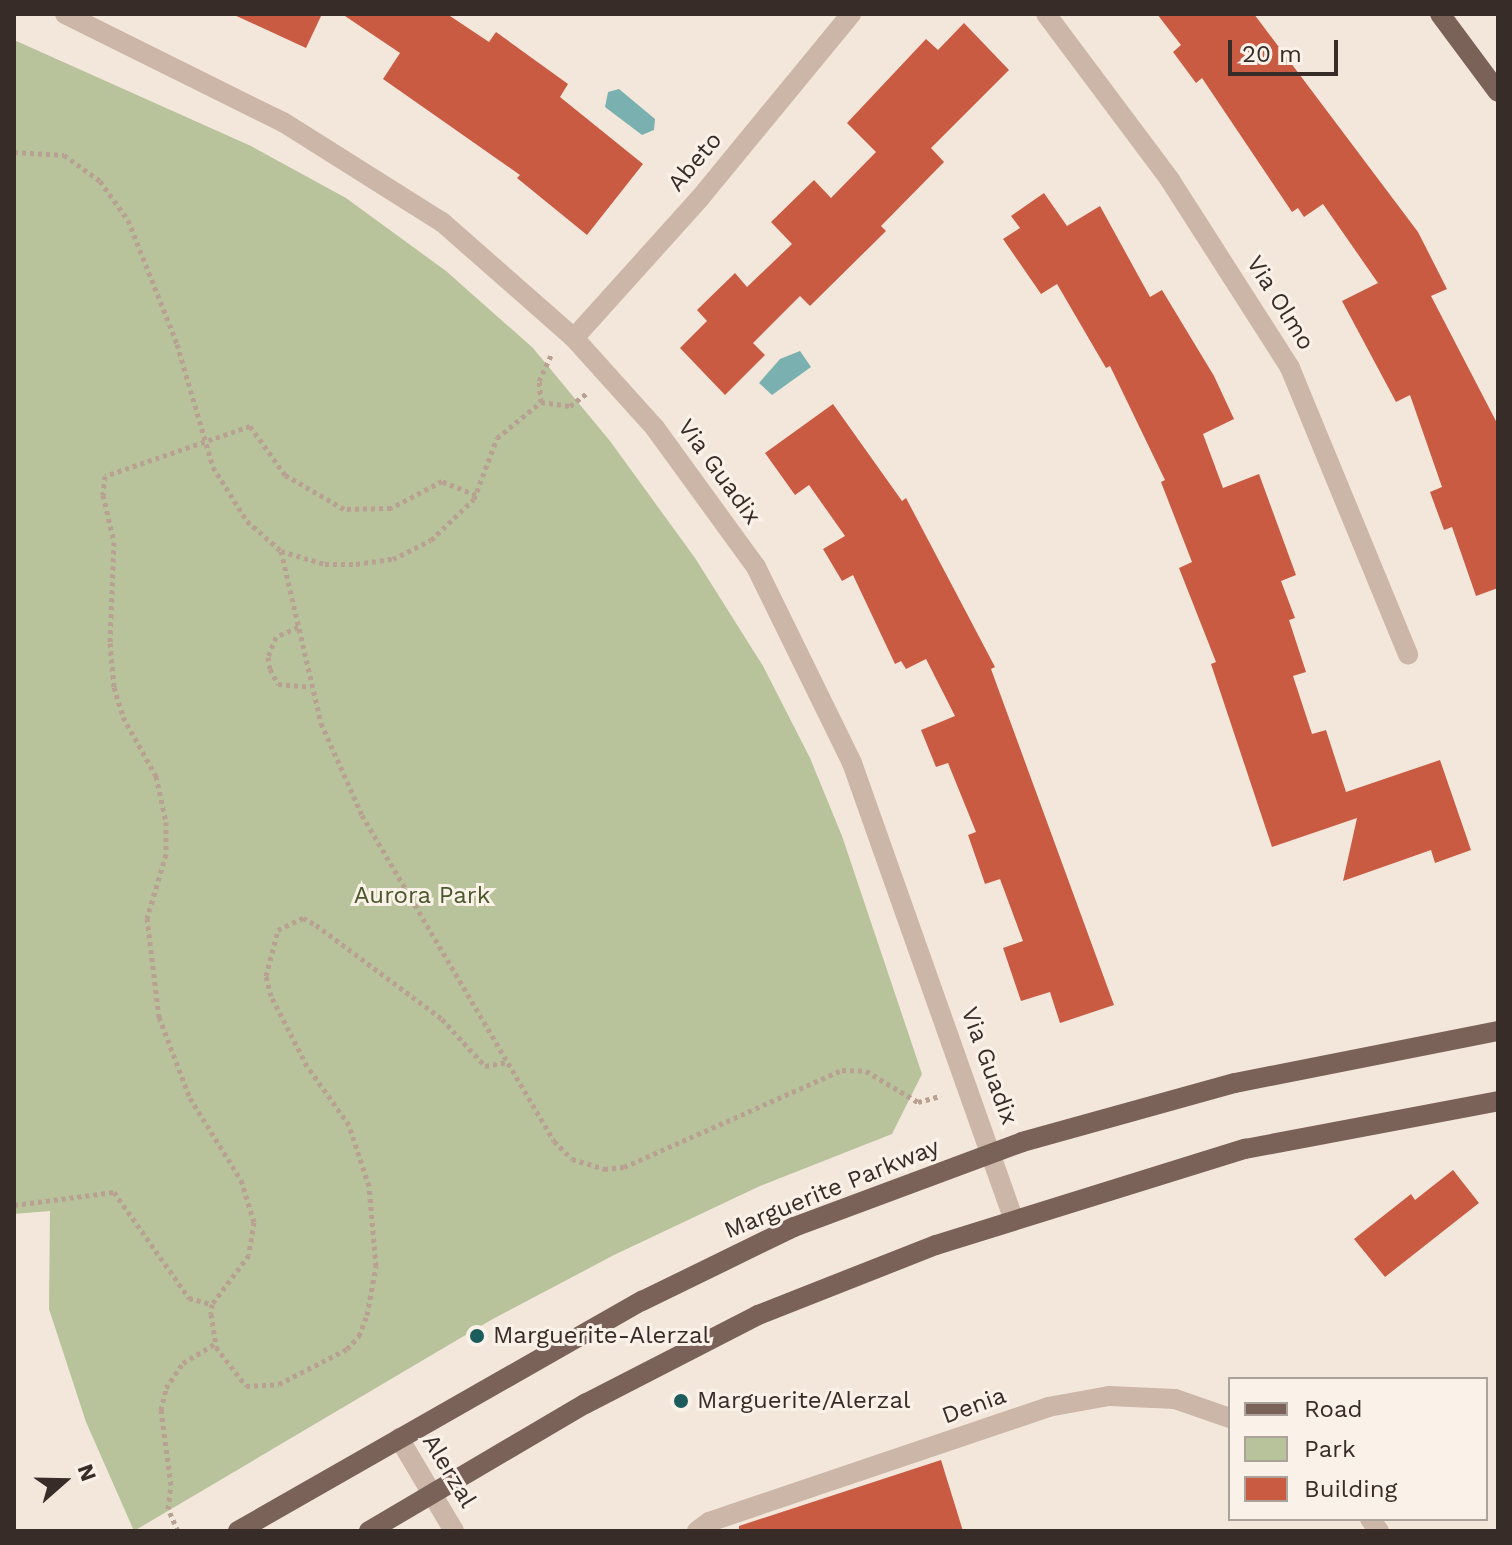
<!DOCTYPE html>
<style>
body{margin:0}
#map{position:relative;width:1512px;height:1545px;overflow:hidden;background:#f3e7dc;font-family:"Work Sans",sans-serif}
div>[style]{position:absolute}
.green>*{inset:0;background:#b8c39c}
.water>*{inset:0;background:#7ab1b0}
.building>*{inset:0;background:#ca5b43}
.path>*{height:5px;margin-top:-2.5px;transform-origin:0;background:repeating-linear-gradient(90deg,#b8a092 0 4px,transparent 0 8px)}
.minor>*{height:20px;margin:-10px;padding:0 10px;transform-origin:10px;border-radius:10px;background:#ccb6a8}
.major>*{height:20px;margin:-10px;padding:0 10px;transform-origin:10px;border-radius:10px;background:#7b6259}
.dots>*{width:22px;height:22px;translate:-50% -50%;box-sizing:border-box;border:4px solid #faf1e9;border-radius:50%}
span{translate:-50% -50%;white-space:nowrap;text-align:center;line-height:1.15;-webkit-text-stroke:6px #faf1e9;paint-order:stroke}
.street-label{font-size:24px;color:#382c28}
.park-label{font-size:24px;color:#4a582b}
.poi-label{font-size:24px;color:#382c28}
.left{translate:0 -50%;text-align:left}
.frame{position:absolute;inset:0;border:16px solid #382c28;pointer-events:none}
.legend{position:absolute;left:1228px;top:1377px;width:260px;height:144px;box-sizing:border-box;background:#faf1e9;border:2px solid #aca29c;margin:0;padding:10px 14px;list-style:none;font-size:24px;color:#382c28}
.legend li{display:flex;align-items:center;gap:16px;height:40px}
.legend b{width:40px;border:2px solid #aca29c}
.north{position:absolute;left:24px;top:1441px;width:80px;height:80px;-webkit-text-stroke:6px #faf1e9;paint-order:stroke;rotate:70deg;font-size:22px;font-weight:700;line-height:32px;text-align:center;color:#382c28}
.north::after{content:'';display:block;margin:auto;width:28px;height:36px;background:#382c28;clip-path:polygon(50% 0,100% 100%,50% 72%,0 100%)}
.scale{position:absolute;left:1228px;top:40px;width:110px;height:36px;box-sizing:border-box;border:4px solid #382c28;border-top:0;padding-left:10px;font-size:24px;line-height:28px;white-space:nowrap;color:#382c28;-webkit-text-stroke:6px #faf1e9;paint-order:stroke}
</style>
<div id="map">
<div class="green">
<i style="clip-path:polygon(14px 40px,251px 146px,346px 198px,446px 271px,533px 348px,610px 441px,695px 558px,763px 666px,810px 758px,842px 836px,922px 1074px,892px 1134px,760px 1186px,614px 1255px,491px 1320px,134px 1531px,86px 1422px,49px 1309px,50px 1211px,14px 1214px)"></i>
</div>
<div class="water">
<i style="clip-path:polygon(619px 89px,655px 119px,654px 130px,642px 135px,605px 107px,608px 92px)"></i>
<i style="clip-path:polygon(800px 351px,811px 367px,772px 395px,759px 383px,780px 359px)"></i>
</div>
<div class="building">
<i style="clip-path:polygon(232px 14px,322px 14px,306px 48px)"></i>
<i style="clip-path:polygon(342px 14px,447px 14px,489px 42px,496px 32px,568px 84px,560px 97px,643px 164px,587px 235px,517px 178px,520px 175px,383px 79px,400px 53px)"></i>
<i style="clip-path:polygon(1157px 14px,1254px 14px,1418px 232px,1447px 289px,1431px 296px,1498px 425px,1498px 588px,1476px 596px,1452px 527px,1444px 530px,1430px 492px,1442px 487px,1410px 395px,1396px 402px,1342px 301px,1378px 283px,1323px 204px,1304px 217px,1298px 208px,1292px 212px,1202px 78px,1196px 83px,1173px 52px,1181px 45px)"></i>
<i style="clip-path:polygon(964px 23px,1009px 70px,931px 148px,944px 162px,881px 226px,886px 231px,810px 306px,800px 296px,753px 343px,765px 355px,725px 395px,680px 348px,707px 321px,697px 310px,735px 273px,747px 287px,792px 244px,771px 222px,814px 180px,831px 198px,876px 152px,847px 123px,926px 39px,938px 50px)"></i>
<i style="clip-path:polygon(1044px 193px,1067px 226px,1100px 206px,1150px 297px,1162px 290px,1214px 376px,1234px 419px,1203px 434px,1223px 488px,1259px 474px,1296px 575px,1281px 581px,1295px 618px,1289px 620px,1306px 672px,1293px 676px,1312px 734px,1326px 730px,1346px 792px,1440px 760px,1471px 850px,1435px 863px,1431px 850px,1343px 881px,1357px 818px,1272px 847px,1211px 664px,1216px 662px,1179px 568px,1192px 562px,1161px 482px,1165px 480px,1110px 366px,1106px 368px,1057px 284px,1041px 294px,1003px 239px,1020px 228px,1011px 216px)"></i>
<i style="clip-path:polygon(833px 404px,902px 501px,906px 498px,995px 667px,991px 669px,1114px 1005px,1060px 1023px,1050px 992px,1021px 1001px,1003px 948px,1023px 941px,1000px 879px,985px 884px,968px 835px,976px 832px,948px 763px,936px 767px,921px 730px,955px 716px,926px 659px,906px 669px,901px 661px,895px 664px,853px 575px,842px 581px,823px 549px,845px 536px,809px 485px,795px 495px,765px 453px)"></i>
<i style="clip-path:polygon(1453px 1170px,1479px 1203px,1385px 1277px,1354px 1239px,1411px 1194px,1415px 1200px)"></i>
<i style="clip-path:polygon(941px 1460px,963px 1531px,739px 1531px,739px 1526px)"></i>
</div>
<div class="path">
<i style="left:14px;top:152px;width:50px;rotate:3.4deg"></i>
<i style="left:64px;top:155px;width:44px;rotate:35.8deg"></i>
<i style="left:100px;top:181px;width:48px;rotate:54.3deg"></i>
<i style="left:128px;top:220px;width:133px;rotate:68.4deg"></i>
<i style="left:177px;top:344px;width:128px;rotate:73.7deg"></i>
<i style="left:213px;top:467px;width:64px;rotate:57.8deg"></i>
<i style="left:247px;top:521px;width:45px;rotate:41.4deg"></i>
<i style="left:281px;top:551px;width:46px;rotate:16.5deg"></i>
<i style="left:325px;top:564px;width:31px"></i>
<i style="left:356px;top:564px;width:37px;rotate:-8deg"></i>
<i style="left:393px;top:559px;width:42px;rotate:-26.6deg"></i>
<i style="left:431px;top:540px;width:59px;rotate:-43.6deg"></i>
<i style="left:474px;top:499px;width:65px;rotate:-69.3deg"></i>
<i style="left:497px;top:438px;width:57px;rotate:-39.3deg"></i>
<i style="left:541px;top:402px;width:21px;rotate:-95deg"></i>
<i style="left:539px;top:381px;width:31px;rotate:-65deg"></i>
<i style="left:541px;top:402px;width:29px;rotate:8deg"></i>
<i style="left:570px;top:406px;width:21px;rotate:-37deg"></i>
<i style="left:476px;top:495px;width:37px;rotate:-158deg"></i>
<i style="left:442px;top:481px;width:58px;rotate:152.1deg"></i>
<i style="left:391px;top:508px;width:47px;rotate:178.8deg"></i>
<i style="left:344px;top:509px;width:68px;rotate:-150deg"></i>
<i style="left:285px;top:475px;width:60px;rotate:-125.5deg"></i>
<i style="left:250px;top:426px;width:153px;rotate:161deg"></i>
<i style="left:105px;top:476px;width:19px;rotate:96deg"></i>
<i style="left:103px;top:495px;width:48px;rotate:76.8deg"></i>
<i style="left:114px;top:542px;width:101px;rotate:92.3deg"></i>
<i style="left:110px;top:643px;width:44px;rotate:84.8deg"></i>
<i style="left:114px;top:687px;width:31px;rotate:73deg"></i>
<i style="left:123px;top:717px;width:68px;rotate:60.8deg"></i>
<i style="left:156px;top:776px;width:47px;rotate:77.7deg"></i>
<i style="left:166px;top:822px;width:32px;rotate:90deg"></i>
<i style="left:166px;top:854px;width:67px;rotate:106.5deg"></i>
<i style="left:147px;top:918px;width:100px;rotate:83.1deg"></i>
<i style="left:159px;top:1017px;width:87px;rotate:69.1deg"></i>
<i style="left:190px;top:1098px;width:97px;rotate:58.1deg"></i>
<i style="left:241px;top:1180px;width:44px;rotate:72.8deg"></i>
<i style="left:254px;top:1222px;width:33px;rotate:99deg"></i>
<i style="left:249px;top:1255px;width:61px;rotate:127.1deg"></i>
<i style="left:212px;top:1304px;width:10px;rotate:96deg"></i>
<i style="left:211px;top:1314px;width:33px;rotate:81deg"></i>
<i style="left:216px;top:1347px;width:49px;rotate:52.4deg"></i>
<i style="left:246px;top:1386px;width:33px;rotate:-3deg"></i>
<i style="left:279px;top:1384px;width:76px;rotate:-27.2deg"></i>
<i style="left:347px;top:1349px;width:18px;rotate:-47deg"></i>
<i style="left:359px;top:1336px;width:22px;rotate:-69deg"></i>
<i style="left:367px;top:1315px;width:50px;rotate:-79.6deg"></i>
<i style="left:376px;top:1266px;width:80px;rotate:-95deg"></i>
<i style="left:369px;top:1186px;width:64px;rotate:-108.2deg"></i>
<i style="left:349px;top:1125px;width:72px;rotate:-125.4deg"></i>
<i style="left:307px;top:1066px;width:79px;rotate:-117.2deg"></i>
<i style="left:271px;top:996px;width:21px;rotate:-104deg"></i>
<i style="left:266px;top:976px;width:48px;rotate:-75.4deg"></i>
<i style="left:278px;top:930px;width:28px;rotate:-26deg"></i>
<i style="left:303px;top:918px;width:15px;rotate:28deg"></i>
<i style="left:316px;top:925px;width:157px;rotate:36.7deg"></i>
<i style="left:442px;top:1019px;width:64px;rotate:47.5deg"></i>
<i style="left:485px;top:1066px;width:23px;rotate:-10deg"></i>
<i style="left:281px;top:551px;width:177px;rotate:76.9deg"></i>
<i style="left:321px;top:723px;width:101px;rotate:66deg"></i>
<i style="left:362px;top:815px;width:378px;rotate:59.5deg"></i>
<i style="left:554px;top:1141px;width:25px;rotate:45deg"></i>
<i style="left:572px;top:1159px;width:34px;rotate:17deg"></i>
<i style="left:604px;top:1169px;width:20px;rotate:-6deg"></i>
<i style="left:624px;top:1167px;width:239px;rotate:-24deg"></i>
<i style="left:842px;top:1070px;width:24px;rotate:2deg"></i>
<i style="left:866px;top:1071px;width:61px;rotate:30.8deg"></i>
<i style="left:918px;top:1102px;width:24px;rotate:-15deg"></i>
<i style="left:298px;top:627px;width:24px;rotate:156deg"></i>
<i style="left:276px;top:637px;width:22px;rotate:112deg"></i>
<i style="left:268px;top:657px;width:12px;rotate:81deg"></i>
<i style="left:270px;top:669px;width:17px;rotate:62deg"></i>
<i style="left:278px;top:684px;width:33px;rotate:5deg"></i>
<i style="left:14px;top:1205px;width:101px;rotate:-7.4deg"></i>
<i style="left:114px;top:1192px;width:130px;rotate:54.7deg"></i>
<i style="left:189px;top:1298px;width:24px;rotate:15deg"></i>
<i style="left:178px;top:1531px;width:24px;rotate:-114deg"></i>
<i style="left:168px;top:1509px;width:24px;rotate:-83deg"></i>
<i style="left:171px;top:1485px;width:76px;rotate:-97.6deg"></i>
<i style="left:161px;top:1410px;width:23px;rotate:-77deg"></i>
<i style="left:166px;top:1388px;width:30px;rotate:-56deg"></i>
<i style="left:183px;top:1363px;width:37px;rotate:-31deg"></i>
</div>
<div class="minor">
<i style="left:65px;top:14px;width:243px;rotate:26.4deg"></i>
<i style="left:283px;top:122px;width:188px;rotate:32.2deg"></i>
<i style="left:442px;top:222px;width:176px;rotate:41.3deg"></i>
<i style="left:574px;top:338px;width:121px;rotate:48deg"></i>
<i style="left:655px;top:428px;width:172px;rotate:54deg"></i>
<i style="left:756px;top:567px;width:218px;rotate:63.9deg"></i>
<i style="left:852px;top:763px;width:485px;rotate:70.5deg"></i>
<i style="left:1046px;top:14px;width:207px;rotate:53.2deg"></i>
<i style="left:1170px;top:180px;width:223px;rotate:57.4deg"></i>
<i style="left:1290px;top:368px;width:310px;rotate:67.6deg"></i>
<i style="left:574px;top:338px;width:188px;rotate:-48deg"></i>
<i style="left:700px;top:198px;width:238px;rotate:-50.6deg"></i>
<i style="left:399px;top:1438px;width:108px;rotate:59.4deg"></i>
<i style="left:1370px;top:1519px;width:15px;rotate:53deg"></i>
<i style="left:697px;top:1531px;width:15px;rotate:-37deg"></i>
<i style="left:709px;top:1522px;width:358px;rotate:-18.7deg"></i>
<i style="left:1048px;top:1407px;width:62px;rotate:-10.2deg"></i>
<i style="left:1109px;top:1396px;width:66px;rotate:2.6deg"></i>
<i style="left:1175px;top:1399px;width:58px;rotate:19.1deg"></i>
</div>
<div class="major">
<i style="left:1440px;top:14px;width:97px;rotate:53.4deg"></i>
<i style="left:238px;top:1531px;width:465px;rotate:-29.7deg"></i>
<i style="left:642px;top:1301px;width:169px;rotate:-26deg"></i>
<i style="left:794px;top:1227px;width:243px;rotate:-20.4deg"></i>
<i style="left:1022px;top:1142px;width:221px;rotate:-15.5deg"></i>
<i style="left:1235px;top:1083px;width:268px;rotate:-11.2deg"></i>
<i style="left:369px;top:1531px;width:251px;rotate:-30.5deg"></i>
<i style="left:585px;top:1404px;width:195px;rotate:-27.2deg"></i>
<i style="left:758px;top:1315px;width:191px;rotate:-21.5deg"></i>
<i style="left:936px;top:1245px;width:324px;rotate:-17.3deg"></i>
<i style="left:1245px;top:1149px;width:258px;rotate:-10.7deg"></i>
</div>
<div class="dots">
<i style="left:477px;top:1336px;background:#1c5c5c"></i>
<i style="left:681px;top:1401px;background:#1c5c5c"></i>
</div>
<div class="street-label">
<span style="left:695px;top:162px;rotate:-50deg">Abeto</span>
<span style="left:1280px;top:303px;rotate:58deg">Via Olmo</span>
<span style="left:719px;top:472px;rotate:54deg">Via Guadix</span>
<span style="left:989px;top:1066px;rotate:70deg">Via Guadix</span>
<span style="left:832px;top:1189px;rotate:-22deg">Marguerite Parkway</span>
<span style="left:974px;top:1406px;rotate:-20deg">Denia</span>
<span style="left:449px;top:1471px;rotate:59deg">Alerzal</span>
</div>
<div class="park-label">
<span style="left:422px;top:896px">Aurora Park</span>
</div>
<div class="poi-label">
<span class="left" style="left:493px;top:1336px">Marguerite-Alerzal</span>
<span class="left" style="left:697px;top:1401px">Marguerite/Alerzal</span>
</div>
<div class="frame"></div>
<ul class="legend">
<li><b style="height:10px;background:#7b6259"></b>Road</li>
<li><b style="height:22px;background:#b8c39c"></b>Park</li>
<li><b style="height:22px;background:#ca5b43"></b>Building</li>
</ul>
<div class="north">N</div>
<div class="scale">20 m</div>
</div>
